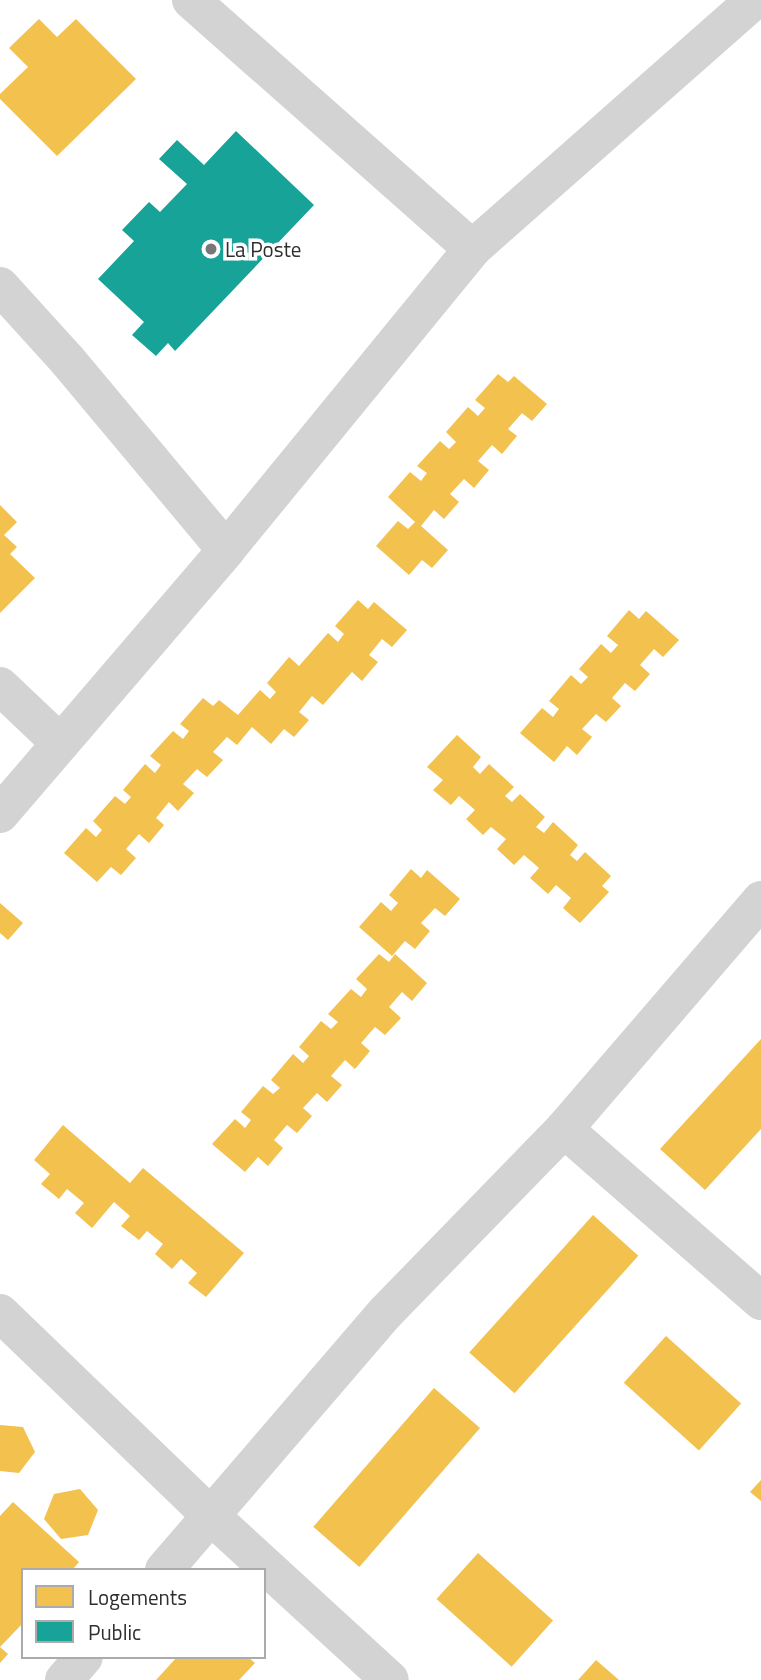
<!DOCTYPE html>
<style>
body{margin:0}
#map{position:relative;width:761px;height:1680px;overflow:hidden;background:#fff;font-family:"Titillium Web",sans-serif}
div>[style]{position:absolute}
.homes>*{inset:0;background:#f2c14e;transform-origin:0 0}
.public>*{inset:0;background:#17a398}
.minor>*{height:38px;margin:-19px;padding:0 19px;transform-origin:19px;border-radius:19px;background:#d3d3d3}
.tertiary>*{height:38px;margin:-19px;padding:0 19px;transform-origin:19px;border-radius:19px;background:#d3d3d3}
.dots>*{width:19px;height:19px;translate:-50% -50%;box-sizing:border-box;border:4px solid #fff;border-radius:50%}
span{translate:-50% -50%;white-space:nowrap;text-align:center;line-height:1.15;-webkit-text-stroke:7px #fff;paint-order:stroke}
.poi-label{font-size:21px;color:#2e2e2e}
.left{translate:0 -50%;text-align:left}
.legend{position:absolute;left:21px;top:1568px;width:245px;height:91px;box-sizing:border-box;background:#fff;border:2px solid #ababab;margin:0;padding:9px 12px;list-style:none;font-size:21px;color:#2e2e2e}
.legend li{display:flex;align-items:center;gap:14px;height:35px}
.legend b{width:35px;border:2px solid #ababab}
</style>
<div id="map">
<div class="homes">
<i style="clip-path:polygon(39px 19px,57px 37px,76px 19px,136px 79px,57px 156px,0 99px,0 94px,28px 67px,9px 48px)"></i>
<i style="clip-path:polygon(498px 374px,508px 382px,514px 376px,547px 404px,532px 421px,522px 413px,508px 429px,517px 436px,502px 454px,492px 445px,478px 461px,489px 470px,474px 488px,464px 479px,450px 494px,459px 502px,444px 519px,434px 510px,421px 526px,448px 550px,432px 568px,422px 560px,409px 575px,376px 546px,398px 521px,408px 529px,415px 522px,388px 497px,410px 472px,421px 481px,427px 473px,417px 466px,440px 441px,449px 449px,456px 442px,446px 432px,468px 407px,478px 416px,485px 408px,475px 400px)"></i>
<i style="clip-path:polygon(0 505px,17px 522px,4px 535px,17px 547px,10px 554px,35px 578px,0 613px)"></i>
<i style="clip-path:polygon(358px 600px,368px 609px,374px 602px,407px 630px,392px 647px,382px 639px,369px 655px,378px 662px,362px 681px,352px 672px,323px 705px,312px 696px,299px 712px,309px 720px,294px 737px,284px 729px,271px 744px,252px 727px,237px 745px,227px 737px,213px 752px,223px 760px,207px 777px,197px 769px,183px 784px,194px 793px,178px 811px,169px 802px,156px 818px,164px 825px,149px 843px,139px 834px,126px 849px,136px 858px,121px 875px,111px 867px,97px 882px,64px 853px,86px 828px,96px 837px,102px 830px,93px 821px,115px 796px,125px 804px,131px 797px,123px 790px,145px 764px,155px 773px,161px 765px,150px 756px,173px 731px,183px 739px,189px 731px,180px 724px,203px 698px,213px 706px,219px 700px,238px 715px,260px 690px,270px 699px,276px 692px,267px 683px,289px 657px,299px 666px,328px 633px,338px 642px,344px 634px,335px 626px)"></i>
<i style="clip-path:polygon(629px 610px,639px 619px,646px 611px,679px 640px,663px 657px,654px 649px,640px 665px,650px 674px,635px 691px,625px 683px,612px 698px,621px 706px,606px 722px,596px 714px,582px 729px,592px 737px,577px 755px,567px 746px,554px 762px,520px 733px,542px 708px,553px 717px,559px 709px,549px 701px,571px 675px,581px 684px,588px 677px,579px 669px,601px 644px,611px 653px,618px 645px,607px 636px)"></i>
<i style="clip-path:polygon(457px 735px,481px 757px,473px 767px,480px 774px,489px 764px,514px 787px,505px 796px,512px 802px,520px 794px,545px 817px,536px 827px,544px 833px,553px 822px,578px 845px,570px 855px,577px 861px,585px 852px,611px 876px,602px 886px,609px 892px,580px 923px,563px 908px,571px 898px,556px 885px,548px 894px,530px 878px,539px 868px,524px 855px,514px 865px,497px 849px,506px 839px,491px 827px,483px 835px,466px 819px,475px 810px,459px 796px,451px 805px,433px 790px,443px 780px,427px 767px)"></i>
<i style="clip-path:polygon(411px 869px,421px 878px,427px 870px,460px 899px,445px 916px,435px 908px,421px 923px,430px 931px,415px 949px,405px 941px,392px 956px,359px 927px,381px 902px,391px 911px,398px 903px,389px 895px)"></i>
<i style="clip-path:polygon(0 903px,23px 923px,8px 940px,0 933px)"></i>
<i style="clip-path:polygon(379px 954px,389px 962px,395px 954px,427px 983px,412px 1001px,402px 992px,389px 1007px,401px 1018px,385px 1035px,375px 1027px,361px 1043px,370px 1051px,355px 1069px,345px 1060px,331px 1076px,342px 1085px,327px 1102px,317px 1093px,303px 1108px,312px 1116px,297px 1133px,287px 1125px,274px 1140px,283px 1148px,268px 1166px,258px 1157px,245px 1172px,212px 1144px,235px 1119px,245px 1128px,251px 1120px,241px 1112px,263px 1086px,273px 1094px,280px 1088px,271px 1080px,293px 1054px,303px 1063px,309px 1056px,299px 1047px,321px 1021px,331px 1029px,338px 1022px,328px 1014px,351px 989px,361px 997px,367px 989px,356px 979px)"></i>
<i style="clip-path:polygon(761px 1039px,761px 1129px,705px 1190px,660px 1149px)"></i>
<i style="clip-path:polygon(63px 1125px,130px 1183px,143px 1168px,244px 1253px,206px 1297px,188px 1283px,197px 1273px,181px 1259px,172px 1269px,155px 1254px,163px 1244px,147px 1231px,139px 1240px,121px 1226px,130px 1216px,114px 1202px,92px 1228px,75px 1213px,84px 1203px,67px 1189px,59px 1199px,41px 1184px,50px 1174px,34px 1160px)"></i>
<i style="left:593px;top:1215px;width:61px;height:185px;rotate:42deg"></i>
<i style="left:666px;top:1336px;width:101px;height:63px;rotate:42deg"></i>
<i style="left:434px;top:1388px;width:61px;height:184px;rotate:41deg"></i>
<i style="clip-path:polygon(0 1425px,23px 1427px,35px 1452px,19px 1473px,0 1471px)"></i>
<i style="clip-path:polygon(761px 1480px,761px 1501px,750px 1492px)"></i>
<i style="clip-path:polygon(80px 1489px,98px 1510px,88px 1535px,61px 1539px,44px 1519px,54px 1494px)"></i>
<i style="clip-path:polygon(13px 1502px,79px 1562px,72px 1570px,23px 1570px,23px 1623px,0 1647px,8px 1654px,0 1663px,0 1516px)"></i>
<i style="left:478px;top:1553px;width:101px;height:62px;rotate:42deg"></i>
<i style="clip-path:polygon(177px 1657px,248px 1657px,255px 1663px,239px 1680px,156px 1680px)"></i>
<i style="clip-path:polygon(596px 1660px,619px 1680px,578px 1680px)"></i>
</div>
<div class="public">
<i style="clip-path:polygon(236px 131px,314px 205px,175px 351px,168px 343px,156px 356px,132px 335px,144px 322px,98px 279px,134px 241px,122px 230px,149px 202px,160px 212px,187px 184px,159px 159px,177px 140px,204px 165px)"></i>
</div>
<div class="minor">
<i style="left:191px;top:0;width:375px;rotate:41.5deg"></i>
<i style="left:0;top:286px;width:101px;rotate:47.8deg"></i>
<i style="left:68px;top:361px;width:246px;rotate:50.1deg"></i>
<i style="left:0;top:686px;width:83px;rotate:43.5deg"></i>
<i style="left:564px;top:1129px;width:262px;rotate:41.1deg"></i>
<i style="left:0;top:1313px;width:294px;rotate:43.9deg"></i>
<i style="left:212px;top:1517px;width:241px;rotate:42.5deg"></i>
<i style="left:164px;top:1570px;width:340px;rotate:-49.3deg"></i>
<i style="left:386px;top:1312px;width:255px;rotate:-45.8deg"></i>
<i style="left:564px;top:1129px;width:302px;rotate:-49.3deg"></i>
<i style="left:64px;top:1680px;width:30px;rotate:-49deg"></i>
</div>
<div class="tertiary">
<i style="left:0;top:814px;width:348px;rotate:-49.4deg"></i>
<i style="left:226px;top:550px;width:389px;rotate:-50.7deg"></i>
<i style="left:472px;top:249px;width:376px;rotate:-41.4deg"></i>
</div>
<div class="dots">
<i style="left:211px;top:249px;background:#777"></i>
</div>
<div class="poi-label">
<span class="left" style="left:225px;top:249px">La Poste</span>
</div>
<ul class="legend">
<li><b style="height:19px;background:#f2c14e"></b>Logements</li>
<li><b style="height:19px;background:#17a398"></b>Public</li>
</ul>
</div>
